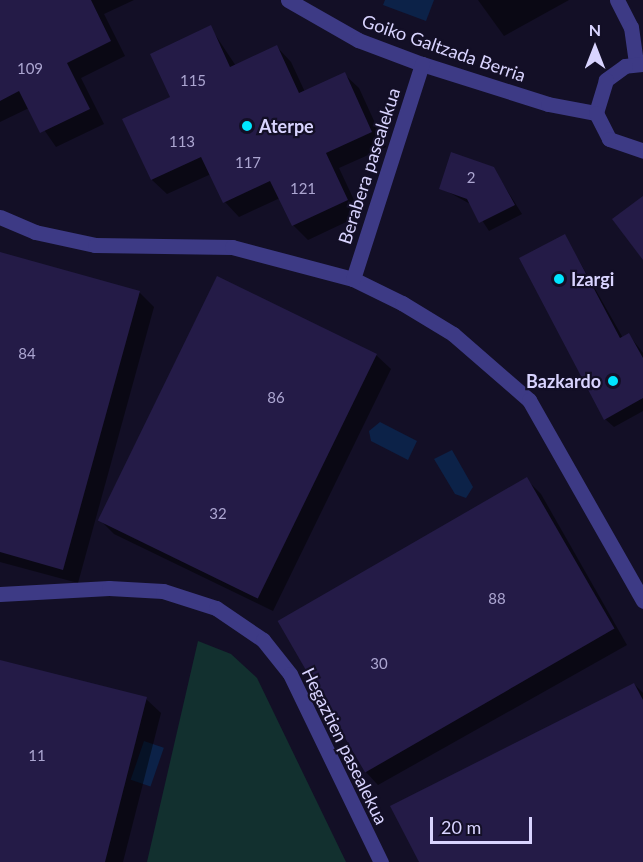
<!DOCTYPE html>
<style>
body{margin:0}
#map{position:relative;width:643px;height:862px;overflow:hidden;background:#130f26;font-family:Lato,sans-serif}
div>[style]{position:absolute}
.green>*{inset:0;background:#12302f}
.water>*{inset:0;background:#0c2248;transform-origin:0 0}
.shadow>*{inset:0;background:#0007}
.building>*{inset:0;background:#241b47;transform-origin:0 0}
.street>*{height:15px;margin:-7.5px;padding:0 7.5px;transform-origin:7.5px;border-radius:7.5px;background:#3d3a85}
.dots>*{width:16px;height:16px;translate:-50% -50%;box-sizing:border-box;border:3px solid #130f26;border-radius:50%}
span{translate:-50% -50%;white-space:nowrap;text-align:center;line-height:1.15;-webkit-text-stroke:4.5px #130f26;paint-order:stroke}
.number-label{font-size:15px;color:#aca6d1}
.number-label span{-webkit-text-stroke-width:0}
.street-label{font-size:18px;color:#d9d4ff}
.poi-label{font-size:18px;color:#d9d4ff;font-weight:700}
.left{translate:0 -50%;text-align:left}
.right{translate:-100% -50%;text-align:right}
.north{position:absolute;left:565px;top:18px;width:60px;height:60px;-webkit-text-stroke:4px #130f26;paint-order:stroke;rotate:0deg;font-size:16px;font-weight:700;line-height:24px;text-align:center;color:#d9d4ff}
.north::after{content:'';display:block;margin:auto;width:21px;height:27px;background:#d9d4ff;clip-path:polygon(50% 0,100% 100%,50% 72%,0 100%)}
.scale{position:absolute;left:430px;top:817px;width:102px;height:27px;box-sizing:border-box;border:3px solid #d9d4ff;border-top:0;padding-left:8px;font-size:18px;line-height:21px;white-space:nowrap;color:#d9d4ff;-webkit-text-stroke:4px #130f26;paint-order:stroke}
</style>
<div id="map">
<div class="green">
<i style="clip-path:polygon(198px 641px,231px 654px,257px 678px,346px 862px,147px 862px)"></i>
</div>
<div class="water">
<i style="clip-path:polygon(385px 0,434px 0,426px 21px,383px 5px)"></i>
<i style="clip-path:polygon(380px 422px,417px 441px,408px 460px,371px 441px,369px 431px)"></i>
<i style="clip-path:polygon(452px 450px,473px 487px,466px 498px,455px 494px,434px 459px)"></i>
<i style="left:144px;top:741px;width:21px;height:41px;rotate:19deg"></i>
</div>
<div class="shadow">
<i style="clip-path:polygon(0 0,134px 0,104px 14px,125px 56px,81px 78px,104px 124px,56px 147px,29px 108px,0 122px)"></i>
<i style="clip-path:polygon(478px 0,569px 0,504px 36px)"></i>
<i style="clip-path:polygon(210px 27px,236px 66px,277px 47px,291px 62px,305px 92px,344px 74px,359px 88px,386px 147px,339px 168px,361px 215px,308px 240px,293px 225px,280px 198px,239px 217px,225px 202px,211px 174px,167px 194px,152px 180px,172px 98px)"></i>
<i style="clip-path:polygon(493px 168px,522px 214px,489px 231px,472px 205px,441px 188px)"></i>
<i style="clip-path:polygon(565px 236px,623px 338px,629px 335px,643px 353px,643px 411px,614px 427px,605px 419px)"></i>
<i style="clip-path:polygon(0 254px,139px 292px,154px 307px,78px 583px,0 562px)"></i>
<i style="clip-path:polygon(376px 355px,391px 369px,273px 611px,114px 534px,99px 519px)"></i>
<i style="clip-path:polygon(526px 479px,541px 494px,627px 645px,378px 785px,364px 770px)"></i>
<i style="clip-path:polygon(0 662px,146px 699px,161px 713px,123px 862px,0 862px)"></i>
<i style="clip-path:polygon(634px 684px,643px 693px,643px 862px,420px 862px)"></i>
</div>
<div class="building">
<i style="clip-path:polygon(0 0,91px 0,111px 41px,67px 63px,90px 109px,40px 133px,19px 91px,0 101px)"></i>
<i style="clip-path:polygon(211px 25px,230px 67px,277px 45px,299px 93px,345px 72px,372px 132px,326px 153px,348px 200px,292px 226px,270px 181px,223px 203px,201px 157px,151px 180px,122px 119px,170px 97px,150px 54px)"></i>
<i style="clip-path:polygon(451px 152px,494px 167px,515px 205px,479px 223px,467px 199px,439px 189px)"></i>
<i style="clip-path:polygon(643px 196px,643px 260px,612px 219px)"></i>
<i style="clip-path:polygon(565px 234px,620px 338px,629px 333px,643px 358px,643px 398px,604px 420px,519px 258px)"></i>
<i style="clip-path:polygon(0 252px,140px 291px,63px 570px,0 552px)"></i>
<i style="left:217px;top:276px;width:178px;height:272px;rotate:26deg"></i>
<i style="left:527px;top:477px;width:175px;height:288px;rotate:60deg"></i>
<i style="clip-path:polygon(0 660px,147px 697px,105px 862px,0 862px)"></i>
<i style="clip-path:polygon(634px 683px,643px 700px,643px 862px,419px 862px,390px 806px)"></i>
</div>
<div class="street">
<i style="left:288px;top:0;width:81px;rotate:29.7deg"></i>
<i style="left:358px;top:40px;width:68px;rotate:20.6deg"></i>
<i style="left:422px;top:64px;width:132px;rotate:17.6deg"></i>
<i style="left:548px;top:104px;width:49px;rotate:10.6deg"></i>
<i style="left:617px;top:0;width:30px;rotate:63deg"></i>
<i style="left:631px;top:27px;width:36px;rotate:82deg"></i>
<i style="left:643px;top:64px;width:18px;rotate:174deg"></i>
<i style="left:625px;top:66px;width:24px;rotate:144deg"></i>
<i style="left:606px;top:80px;width:34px;rotate:107deg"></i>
<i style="left:596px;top:113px;width:29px;rotate:63deg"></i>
<i style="left:609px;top:139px;width:36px;rotate:19deg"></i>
<i style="left:0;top:217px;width:38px;rotate:23deg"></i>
<i style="left:35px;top:232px;width:61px;rotate:12.2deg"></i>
<i style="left:95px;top:245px;width:137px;rotate:0.8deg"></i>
<i style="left:232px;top:247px;width:125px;rotate:14.8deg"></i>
<i style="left:353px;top:279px;width:55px;rotate:26.1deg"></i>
<i style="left:402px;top:303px;width:60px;rotate:31.3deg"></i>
<i style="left:453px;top:334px;width:101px;rotate:41deg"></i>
<i style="left:529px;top:400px;width:231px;rotate:60.4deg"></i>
<i style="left:353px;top:279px;width:226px;rotate:-72.2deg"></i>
<i style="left:0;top:594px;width:109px;rotate:-3.2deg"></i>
<i style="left:109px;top:588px;width:54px;rotate:3.2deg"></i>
<i style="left:163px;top:591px;width:56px;rotate:17.8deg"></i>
<i style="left:216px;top:608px;width:57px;rotate:34.2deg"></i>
<i style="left:263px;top:640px;width:43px;rotate:51.5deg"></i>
<i style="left:290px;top:674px;width:209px;rotate:64.2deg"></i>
</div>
<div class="dots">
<i style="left:247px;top:126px;background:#00e5ff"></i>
<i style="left:559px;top:279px;background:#00e5ff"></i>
<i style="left:613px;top:381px;background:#00e5ff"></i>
</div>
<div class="number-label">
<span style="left:30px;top:69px">109</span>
<span style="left:193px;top:81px">115</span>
<span style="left:182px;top:142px">113</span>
<span style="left:248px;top:163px">117</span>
<span style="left:471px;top:178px">2</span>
<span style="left:303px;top:189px">121</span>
<span style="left:27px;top:354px">84</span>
<span style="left:276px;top:398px">86</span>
<span style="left:218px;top:514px">32</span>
<span style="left:497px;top:599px">88</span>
<span style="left:379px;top:664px">30</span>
<span style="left:37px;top:756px">11</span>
</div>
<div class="street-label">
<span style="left:444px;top:48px;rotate:19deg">Goiko Galtzada Berria</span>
<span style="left:369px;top:166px;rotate:-72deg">Berabera pasealekua</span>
<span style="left:345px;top:746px;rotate:64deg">Hegaztien pasealekua</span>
</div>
<div class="poi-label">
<span class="left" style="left:259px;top:126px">Aterpe</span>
<span class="left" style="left:571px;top:279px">Izargi</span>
<span class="right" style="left:601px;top:381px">Bazkardo</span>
</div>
<div class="north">N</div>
<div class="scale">20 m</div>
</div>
